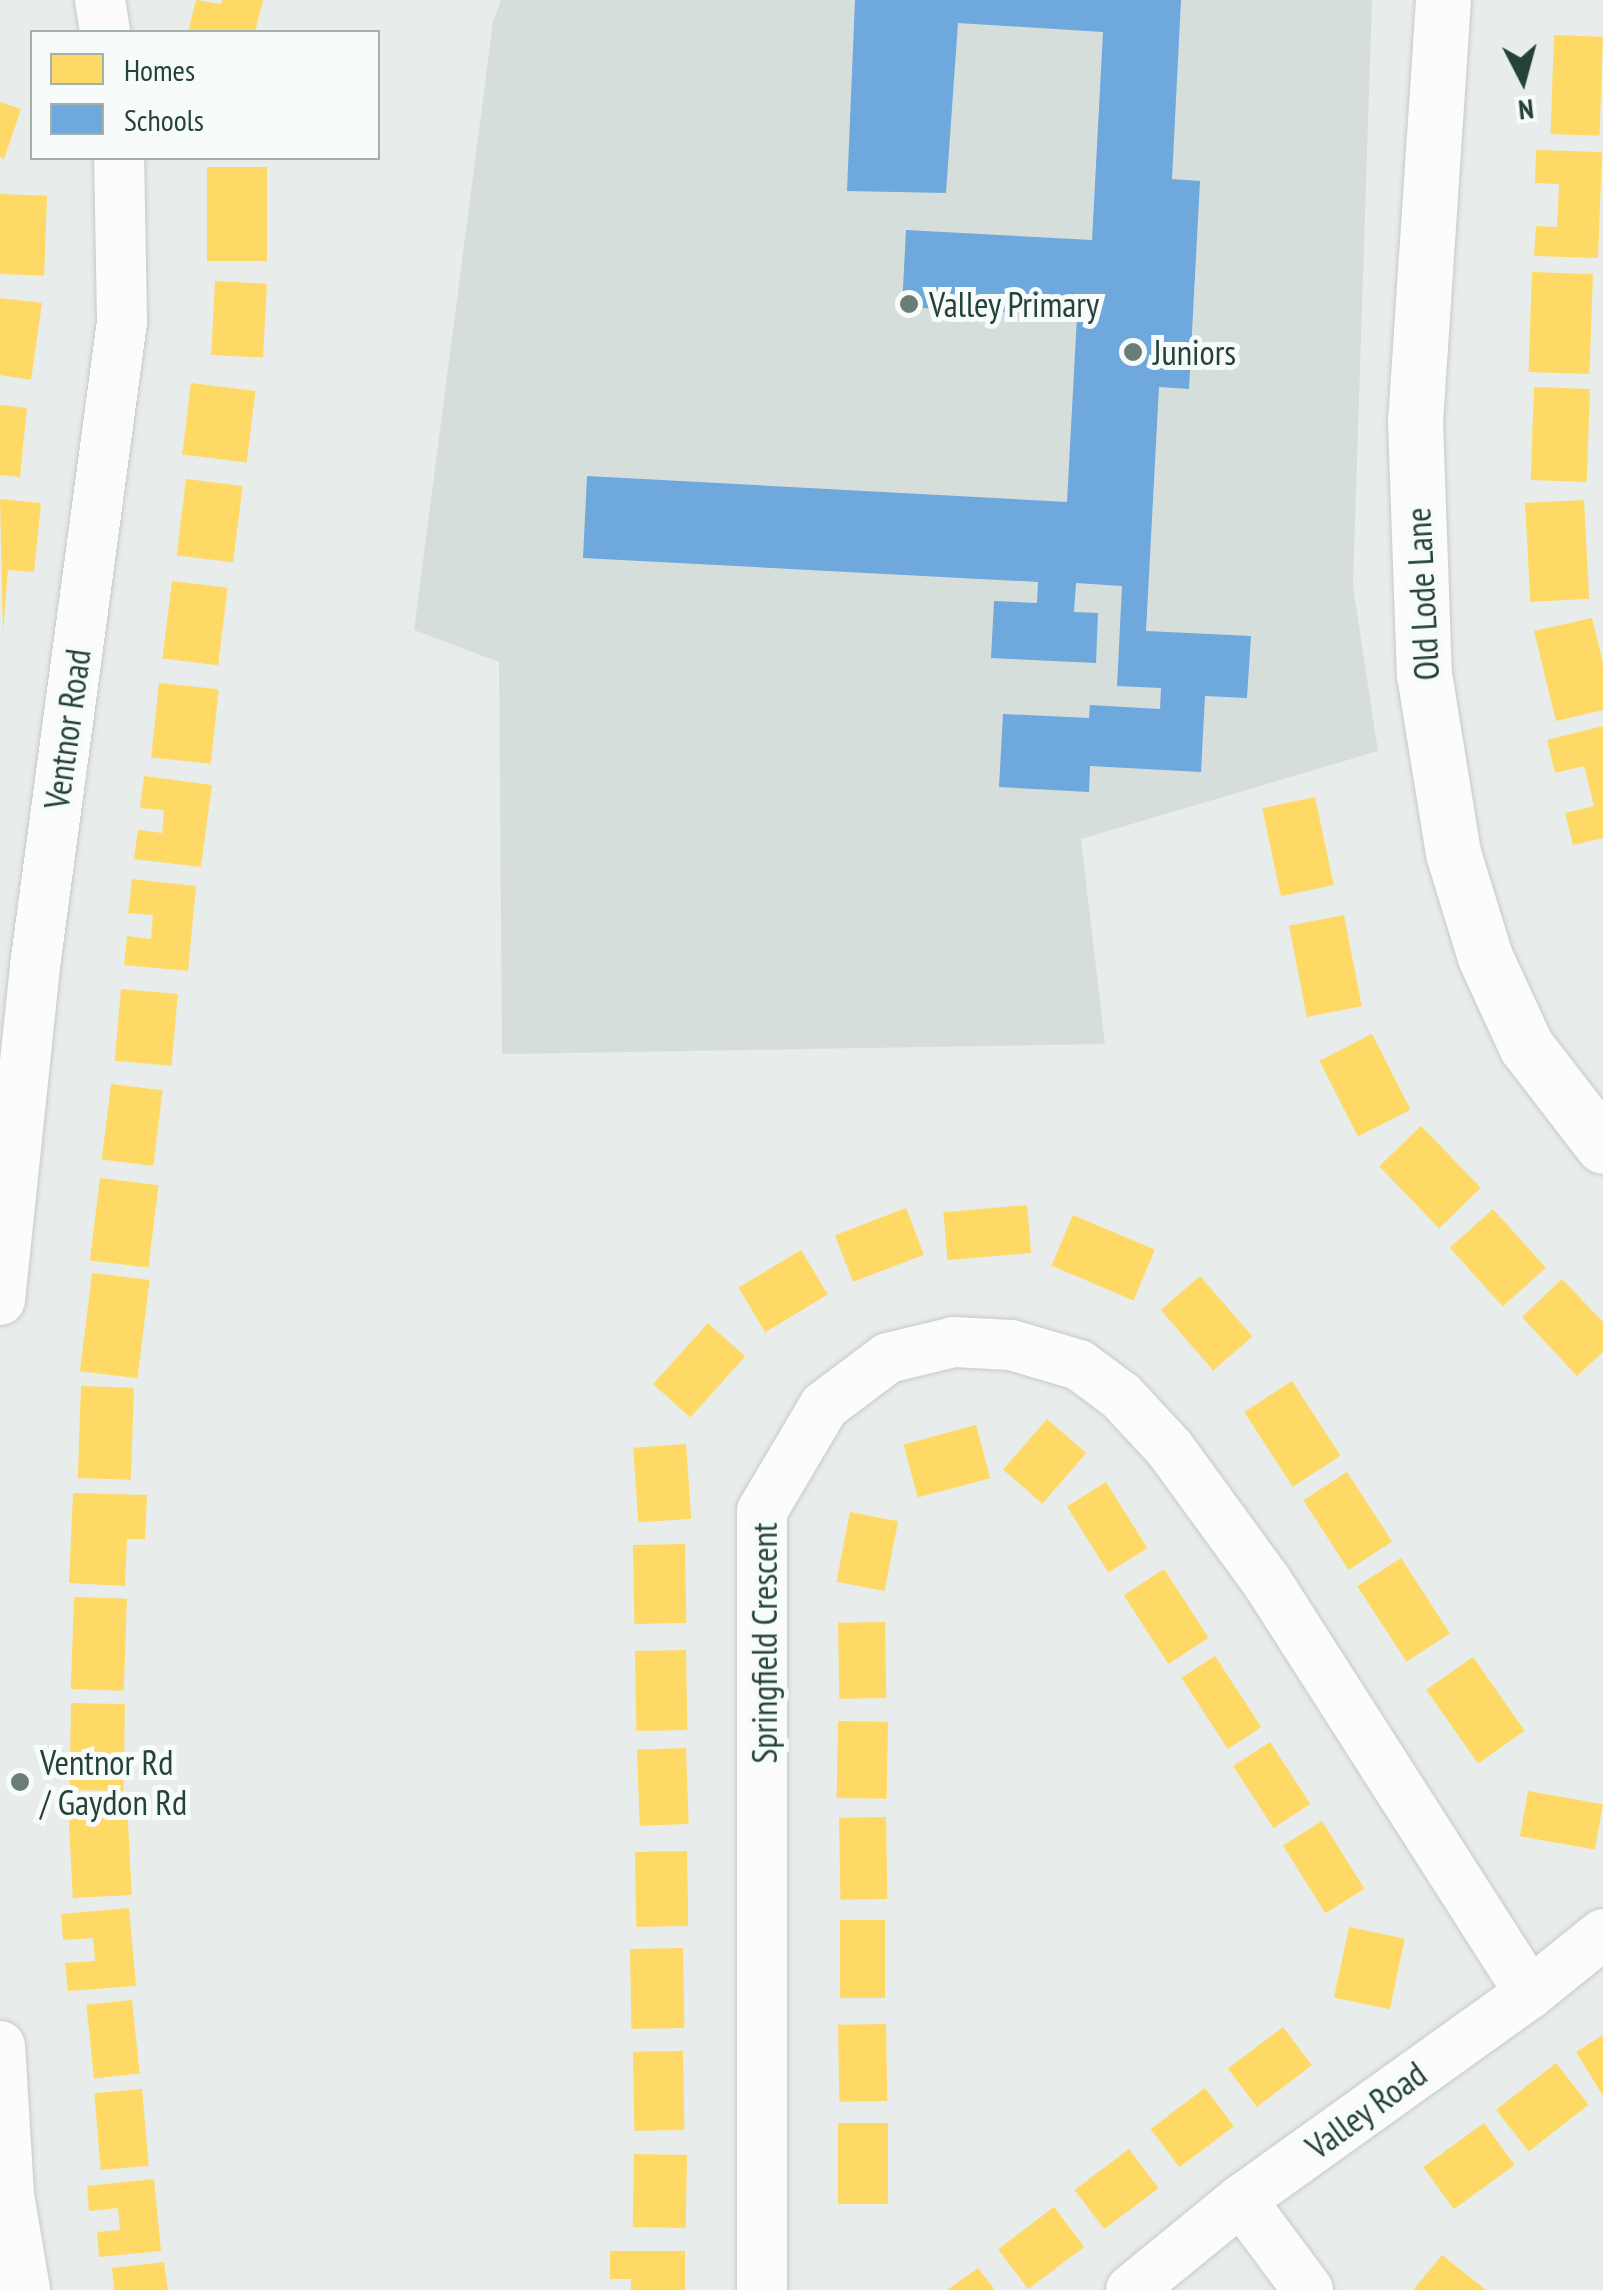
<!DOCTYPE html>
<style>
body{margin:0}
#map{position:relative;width:1603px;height:2290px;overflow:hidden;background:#e8edeb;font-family:"PT Sans Narrow",sans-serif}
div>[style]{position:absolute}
.built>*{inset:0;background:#d6dedb}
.homes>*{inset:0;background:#ffd966;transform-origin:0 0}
.schools>*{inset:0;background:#6fa8dc}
.roads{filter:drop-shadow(0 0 2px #c5cac8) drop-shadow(0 0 2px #c5cac8)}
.street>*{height:50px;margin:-25px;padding:0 25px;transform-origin:25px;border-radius:25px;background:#fcfcfc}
.secondary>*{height:55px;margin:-27.5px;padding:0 27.5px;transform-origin:27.5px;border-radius:27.5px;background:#fcfcfc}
.dots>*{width:28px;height:28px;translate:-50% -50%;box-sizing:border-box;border:5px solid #f7fbf9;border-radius:50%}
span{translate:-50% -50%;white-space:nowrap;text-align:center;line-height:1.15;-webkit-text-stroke:10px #f7fbf9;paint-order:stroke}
.poi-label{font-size:35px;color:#24423a}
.left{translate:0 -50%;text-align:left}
.street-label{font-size:35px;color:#24423a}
.legend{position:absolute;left:30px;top:30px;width:350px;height:130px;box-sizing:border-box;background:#f7fbf9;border:2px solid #a3b1ad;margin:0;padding:12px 18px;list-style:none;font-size:30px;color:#24423a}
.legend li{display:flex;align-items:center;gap:20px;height:50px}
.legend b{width:50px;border:2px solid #a3b1ad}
.north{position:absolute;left:1473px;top:30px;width:100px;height:100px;-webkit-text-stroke:8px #f7fbf9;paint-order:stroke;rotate:174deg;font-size:28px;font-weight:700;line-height:40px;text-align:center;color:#24423a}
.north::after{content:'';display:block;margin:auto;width:35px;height:45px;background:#24423a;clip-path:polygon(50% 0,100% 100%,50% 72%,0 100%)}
</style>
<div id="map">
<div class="built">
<i style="clip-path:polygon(501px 0,1372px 0,1353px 586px,1378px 751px,1081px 839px,1105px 1044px,502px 1054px,499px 662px,414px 630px,493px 22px)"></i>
</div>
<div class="homes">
<i style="clip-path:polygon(196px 0,221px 4px,222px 0,263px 0,255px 32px,188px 32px)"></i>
<i style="left:1554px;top:35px;width:49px;height:99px;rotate:2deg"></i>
<i style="clip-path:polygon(0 102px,21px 109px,4px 159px,0 157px)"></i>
<i style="clip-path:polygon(1536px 150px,1602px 152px,1598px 258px,1534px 256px,1536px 226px,1557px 227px,1559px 184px,1535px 183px)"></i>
<i style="left:207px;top:167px;width:60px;height:94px"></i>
<i style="left:0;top:194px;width:47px;height:80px;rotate:2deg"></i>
<i style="left:1532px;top:272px;width:61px;height:100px;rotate:2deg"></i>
<i style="left:215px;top:281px;width:52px;height:74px;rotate:3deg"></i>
<i style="clip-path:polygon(0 298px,42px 303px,31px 380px,0 375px)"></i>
<i style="left:191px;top:383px;width:65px;height:72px;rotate:7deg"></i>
<i style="left:1534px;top:387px;width:56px;height:93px;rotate:2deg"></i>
<i style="clip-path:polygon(0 405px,27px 408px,20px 477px,0 475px)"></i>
<i style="left:186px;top:479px;width:57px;height:77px;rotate:7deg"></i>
<i style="clip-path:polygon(0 499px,41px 503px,34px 572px,8px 570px,3px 633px)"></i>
<i style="left:1584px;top:500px;width:99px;height:59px;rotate:87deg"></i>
<i style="left:172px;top:581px;width:56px;height:78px;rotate:7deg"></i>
<i style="clip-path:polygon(1592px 618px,1603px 663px,1603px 710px,1556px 721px,1534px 631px)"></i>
<i style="left:159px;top:683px;width:60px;height:75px;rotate:6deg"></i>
<i style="clip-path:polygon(1603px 726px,1603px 838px,1573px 845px,1565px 813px,1594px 806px,1584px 766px,1555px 773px,1547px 740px)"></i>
<i style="clip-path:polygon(144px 776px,212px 785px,201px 867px,134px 859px,138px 830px,162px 833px,164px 810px,140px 808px)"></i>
<i style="left:1315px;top:797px;width:90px;height:54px;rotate:78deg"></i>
<i style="clip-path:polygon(132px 879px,196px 886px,188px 971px,124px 965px,127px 936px,151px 939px,153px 915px,128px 913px)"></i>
<i style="left:1344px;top:915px;width:93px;height:56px;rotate:79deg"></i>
<i style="left:121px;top:989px;width:57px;height:72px;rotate:5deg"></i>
<i style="left:1372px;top:1034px;width:85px;height:59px;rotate:63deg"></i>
<i style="left:111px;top:1084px;width:52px;height:76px;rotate:7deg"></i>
<i style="left:1421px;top:1126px;width:86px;height:58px;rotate:46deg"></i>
<i style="left:100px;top:1178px;width:59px;height:83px;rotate:7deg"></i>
<i style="left:1027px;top:1205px;width:48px;height:84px;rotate:85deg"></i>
<i style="left:906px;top:1208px;width:50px;height:76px;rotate:69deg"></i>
<i style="left:1493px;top:1209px;width:79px;height:58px;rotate:48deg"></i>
<i style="left:1073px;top:1215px;width:89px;height:55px;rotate:23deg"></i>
<i style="left:801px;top:1250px;width:52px;height:73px;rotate:59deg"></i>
<i style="left:92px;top:1273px;width:58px;height:99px;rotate:7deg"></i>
<i style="left:1200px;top:1276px;width:80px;height:52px;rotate:49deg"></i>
<i style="clip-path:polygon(1562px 1279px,1603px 1322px,1603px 1352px,1577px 1376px,1522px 1317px)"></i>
<i style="left:708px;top:1323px;width:50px;height:82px;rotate:42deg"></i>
<i style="left:1292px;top:1381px;width:89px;height:57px;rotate:57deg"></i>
<i style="left:81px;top:1386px;width:53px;height:92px;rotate:2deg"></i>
<i style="left:1047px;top:1419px;width:52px;height:67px;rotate:41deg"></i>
<i style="left:976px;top:1425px;width:55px;height:75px;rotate:75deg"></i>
<i style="left:686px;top:1444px;width:75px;height:53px;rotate:86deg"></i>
<i style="left:1347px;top:1472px;width:83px;height:52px;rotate:57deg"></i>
<i style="left:1106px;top:1482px;width:78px;height:46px;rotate:58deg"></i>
<i style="clip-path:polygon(73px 1493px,147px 1495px,145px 1539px,127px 1539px,125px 1586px,69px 1583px)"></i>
<i style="left:850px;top:1512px;width:49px;height:71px;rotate:11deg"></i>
<i style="left:685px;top:1544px;width:79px;height:52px;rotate:89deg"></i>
<i style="left:1401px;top:1558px;width:90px;height:52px;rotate:57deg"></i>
<i style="left:1164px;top:1569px;width:82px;height:48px;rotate:57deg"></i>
<i style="left:74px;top:1597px;width:53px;height:92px;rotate:2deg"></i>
<i style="left:885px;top:1622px;width:76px;height:47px;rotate:89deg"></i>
<i style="left:686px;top:1650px;width:80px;height:51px;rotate:89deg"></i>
<i style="left:1215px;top:1656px;width:85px;height:40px;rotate:57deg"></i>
<i style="left:1473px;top:1657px;width:90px;height:57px;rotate:55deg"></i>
<i style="left:71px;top:1703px;width:54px;height:87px;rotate:1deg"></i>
<i style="left:838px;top:1721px;width:50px;height:77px;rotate:1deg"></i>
<i style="left:1270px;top:1742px;width:74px;height:44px;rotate:57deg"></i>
<i style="left:686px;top:1748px;width:76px;height:49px;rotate:88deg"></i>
<i style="left:1528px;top:1791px;width:76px;height:46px;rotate:10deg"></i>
<i style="left:127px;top:1804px;width:91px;height:59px;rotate:87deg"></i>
<i style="left:886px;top:1817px;width:82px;height:47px;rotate:89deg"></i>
<i style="left:1322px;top:1821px;width:80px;height:46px;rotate:58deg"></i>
<i style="left:687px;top:1851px;width:75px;height:52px;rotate:89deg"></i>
<i style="clip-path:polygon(129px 1908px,136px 1986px,68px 1991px,65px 1963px,95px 1961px,93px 1938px,63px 1940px,61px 1914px)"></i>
<i style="left:885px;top:1920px;width:78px;height:45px;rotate:90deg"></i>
<i style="left:1349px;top:1927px;width:57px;height:72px;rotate:12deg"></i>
<i style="left:683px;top:1948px;width:80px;height:53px;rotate:89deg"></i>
<i style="left:132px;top:2000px;width:74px;height:46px;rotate:84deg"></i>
<i style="left:886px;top:2024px;width:77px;height:48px;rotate:89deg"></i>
<i style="left:1283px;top:2027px;width:48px;height:69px;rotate:53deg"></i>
<i style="clip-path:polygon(1603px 2035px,1603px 2096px,1576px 2052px)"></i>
<i style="left:683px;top:2051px;width:79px;height:50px;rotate:89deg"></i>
<i style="left:1556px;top:2063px;width:53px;height:76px;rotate:52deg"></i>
<i style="left:1205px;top:2088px;width:48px;height:68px;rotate:53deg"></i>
<i style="left:142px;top:2089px;width:77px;height:48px;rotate:85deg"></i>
<i style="left:838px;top:2123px;width:50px;height:81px"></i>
<i style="left:1484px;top:2123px;width:52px;height:75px;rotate:54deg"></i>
<i style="left:1129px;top:2149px;width:49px;height:68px;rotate:53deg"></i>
<i style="left:634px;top:2154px;width:53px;height:73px;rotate:1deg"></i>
<i style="clip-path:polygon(154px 2179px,161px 2251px,99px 2257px,97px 2232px,120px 2230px,118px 2208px,89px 2211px,87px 2186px)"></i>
<i style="left:1054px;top:2207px;width:50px;height:70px;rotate:53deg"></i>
<i style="clip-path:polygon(610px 2251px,685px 2251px,685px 2290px,631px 2290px,631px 2279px,610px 2279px)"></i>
<i style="clip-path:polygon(1442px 2255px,1486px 2290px,1413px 2290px)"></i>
<i style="clip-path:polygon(164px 2262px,168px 2290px,114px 2290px,112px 2268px)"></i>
<i style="clip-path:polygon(978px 2268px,995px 2290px,947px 2290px)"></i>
</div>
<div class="schools">
<i style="clip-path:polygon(855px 0,1181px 0,1172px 179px,1200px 181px,1189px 389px,1159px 387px,1146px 631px,1251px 636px,1247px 698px,1205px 696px,1201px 772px,1090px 766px,1089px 792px,999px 787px,1003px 714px,1089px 718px,1090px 705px,1160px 709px,1161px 688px,1117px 686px,1122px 586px,1076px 583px,1074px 612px,1098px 613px,1096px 663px,991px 658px,994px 601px,1037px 603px,1038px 582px,583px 558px,587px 476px,1067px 502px,1077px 316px,902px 307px,906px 230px,1092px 240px,1103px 32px,958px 23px,946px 193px,847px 191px)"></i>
</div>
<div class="roads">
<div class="street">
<i style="left:100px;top:0;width:32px;rotate:81deg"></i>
<i style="left:0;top:1300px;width:336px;rotate:-84deg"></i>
<i style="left:35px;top:966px;width:650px;rotate:-82.31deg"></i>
<i style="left:122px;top:322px;width:164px;rotate:-91deg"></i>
<i style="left:0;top:2046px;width:149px;rotate:86.5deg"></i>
<i style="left:9px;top:2195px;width:96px;rotate:80.4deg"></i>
<i style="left:1241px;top:2200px;width:112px;rotate:53.3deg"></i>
<i style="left:762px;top:2290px;width:779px;rotate:-90deg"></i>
<i style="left:762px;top:1511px;width:122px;rotate:-59.4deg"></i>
<i style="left:824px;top:1406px;width:80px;rotate:-36.9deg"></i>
<i style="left:888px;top:1358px;width:68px;rotate:-13.6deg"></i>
<i style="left:954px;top:1342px;width:57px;rotate:3deg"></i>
<i style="left:1011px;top:1345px;width:71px;rotate:16.4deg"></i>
<i style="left:1079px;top:1365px;width:52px;rotate:36.4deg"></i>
<i style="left:1121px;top:1396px;width:72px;rotate:47.2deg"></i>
<i style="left:1170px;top:1449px;width:165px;rotate:53.9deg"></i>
<i style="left:1267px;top:1582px;width:488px;rotate:57.4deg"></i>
<i style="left:1131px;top:2290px;width:142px;rotate:-39.3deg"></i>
<i style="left:1241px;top:2200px;width:355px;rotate:-35.6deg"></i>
<i style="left:1530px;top:1993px;width:94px;rotate:-38.9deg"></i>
</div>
<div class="secondary">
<i style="left:1443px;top:0;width:421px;rotate:93.8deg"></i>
<i style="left:1415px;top:420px;width:254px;rotate:88deg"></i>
<i style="left:1424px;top:674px;width:181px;rotate:80.8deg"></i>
<i style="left:1453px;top:853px;width:109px;rotate:72.9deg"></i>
<i style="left:1485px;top:957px;width:98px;rotate:65.3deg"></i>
<i style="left:1526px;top:1046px;width:126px;rotate:52.4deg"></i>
</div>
</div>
<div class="dots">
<i style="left:909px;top:304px;background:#697e78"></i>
<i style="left:1133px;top:352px;background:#697e78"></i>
<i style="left:20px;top:1782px;background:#697e78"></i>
</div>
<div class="poi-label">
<span class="left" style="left:929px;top:304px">Valley Primary</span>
<span class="left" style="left:1153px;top:352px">Juniors</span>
<span class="left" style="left:40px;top:1782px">Ventnor Rd<br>/ Gaydon Rd</span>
</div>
<div class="street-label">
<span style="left:1422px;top:594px;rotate:-93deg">Old Lode Lane</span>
<span style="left:67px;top:729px;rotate:-82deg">Ventnor Road</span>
<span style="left:764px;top:1643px;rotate:-90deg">Springfield Crescent</span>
<span style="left:1366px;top:2110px;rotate:-36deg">Valley Road</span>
</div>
<ul class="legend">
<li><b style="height:28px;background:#ffd966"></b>Homes</li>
<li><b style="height:28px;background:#6fa8dc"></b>Schools</li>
</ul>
<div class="north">N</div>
</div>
